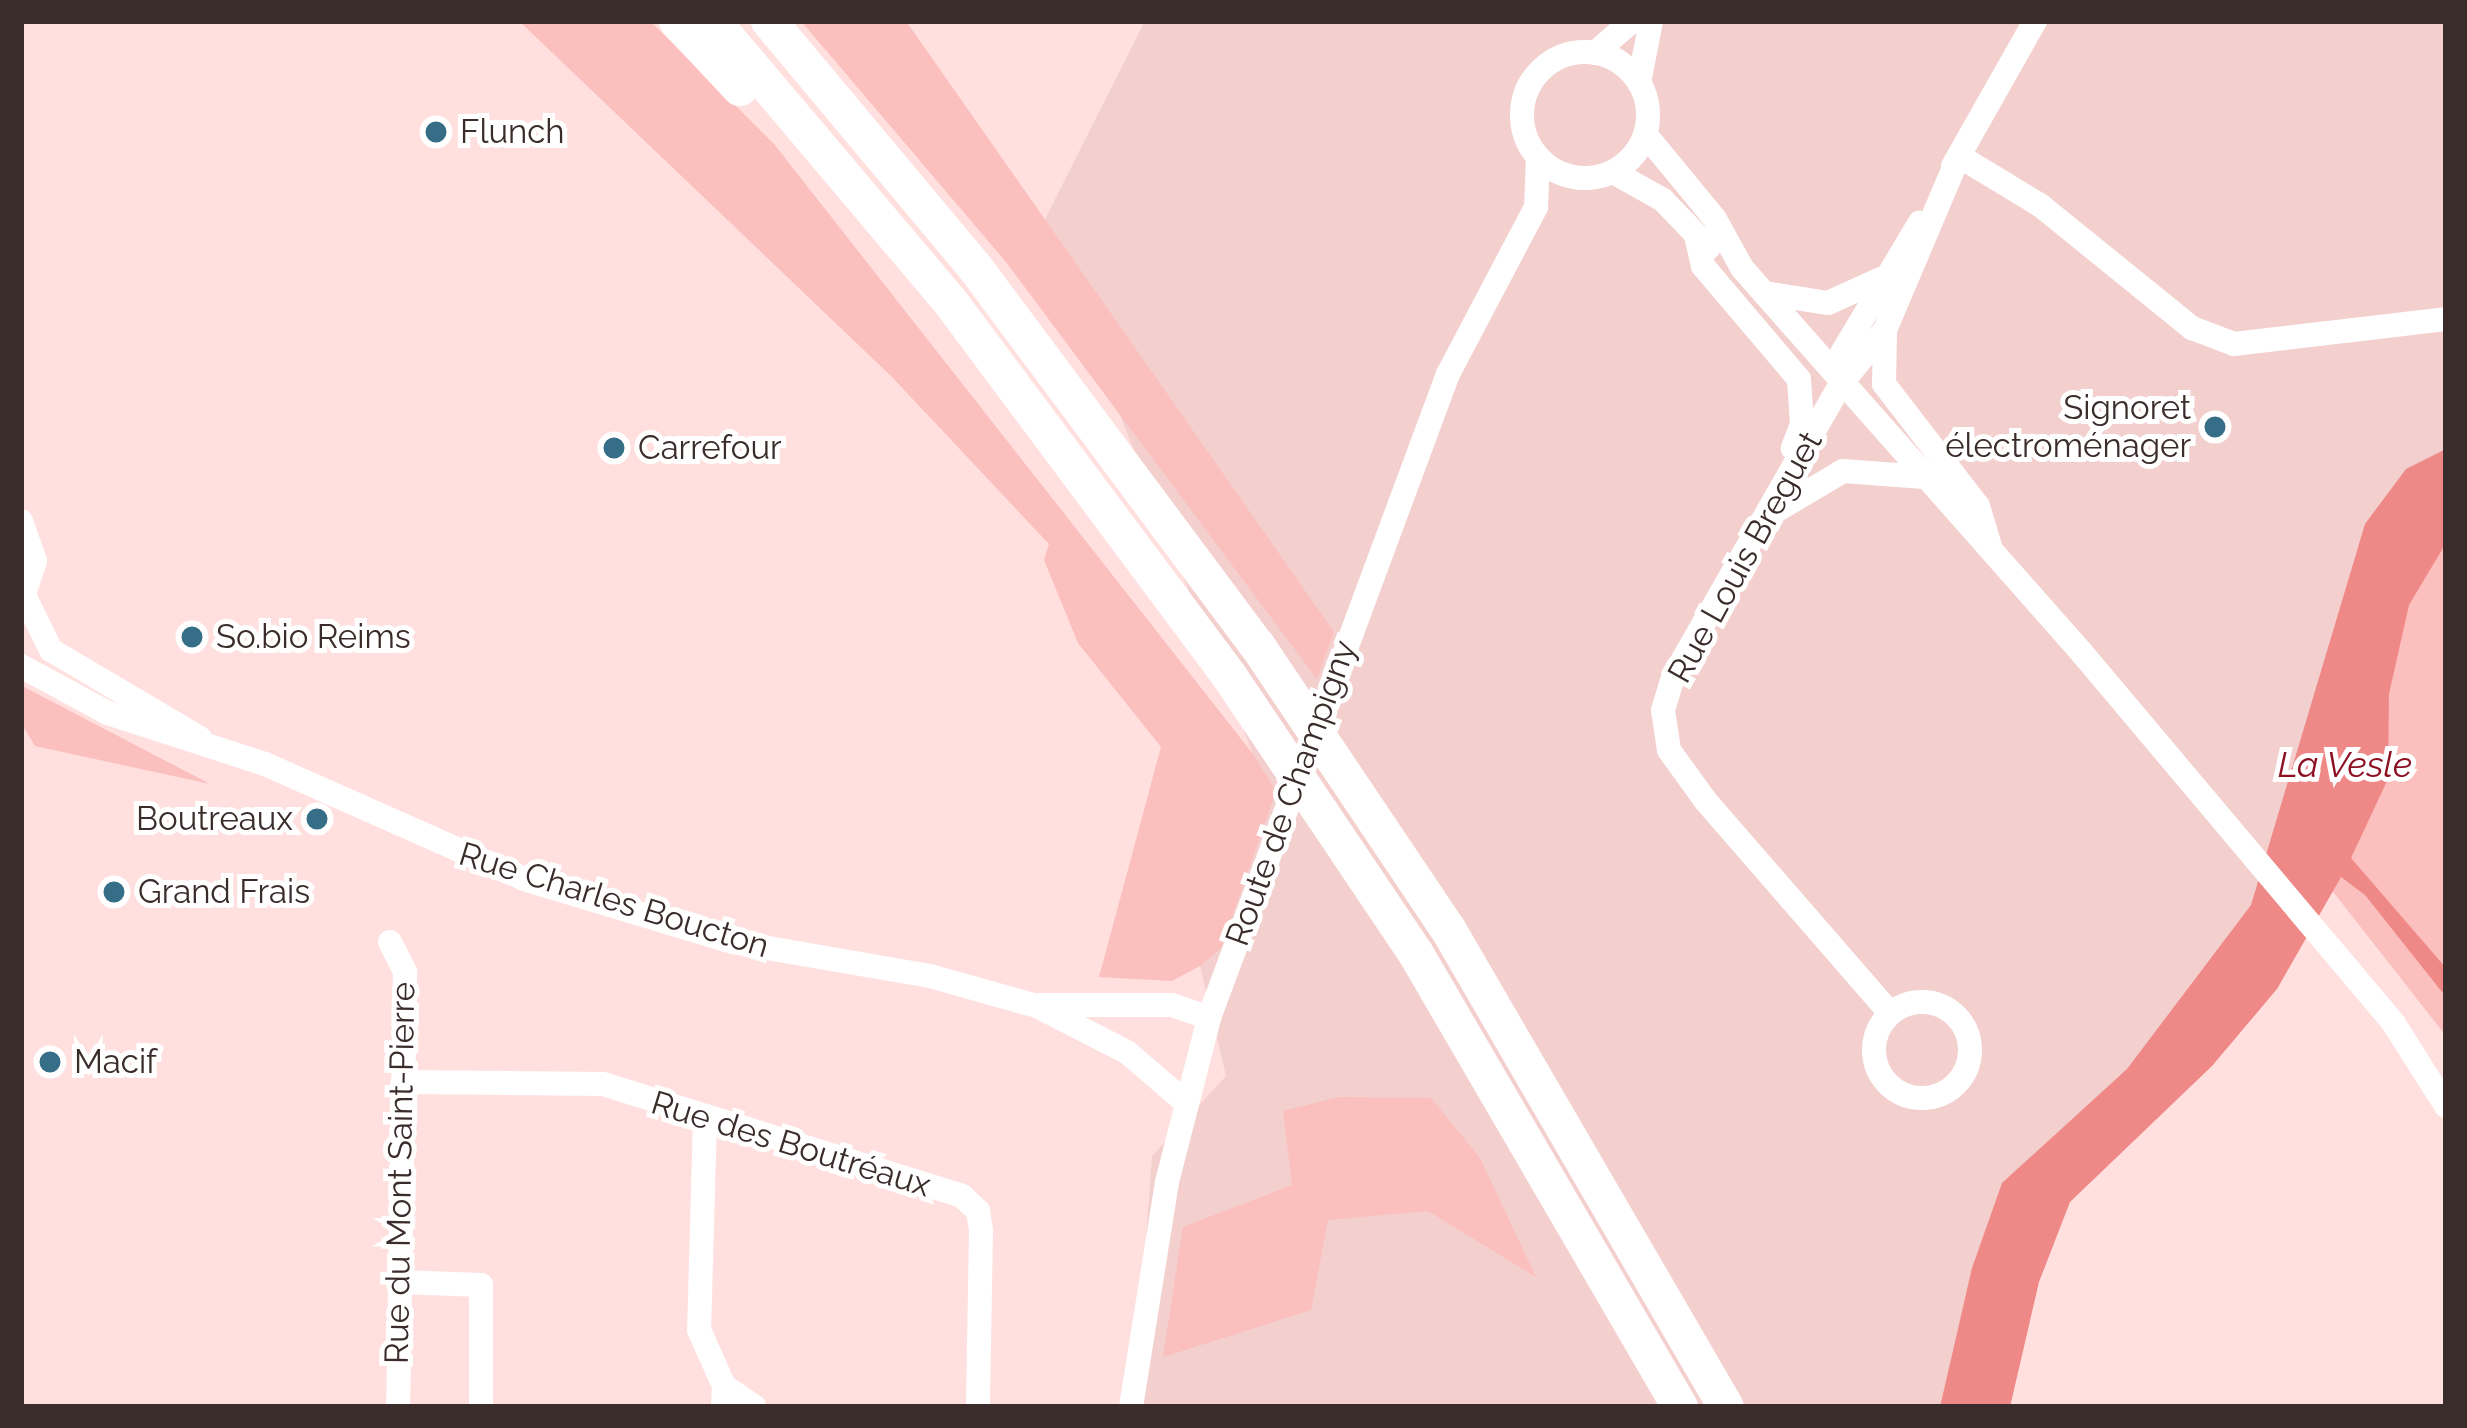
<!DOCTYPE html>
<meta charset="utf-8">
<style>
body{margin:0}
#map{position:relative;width:2467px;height:1428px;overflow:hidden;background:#ffe0df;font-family:Raleway,sans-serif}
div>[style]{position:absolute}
.built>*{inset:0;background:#f3cfcd}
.green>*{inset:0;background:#fbbfbd}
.water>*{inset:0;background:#ef8987}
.minor>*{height:24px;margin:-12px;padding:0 12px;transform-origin:12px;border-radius:12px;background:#fff}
.minor>.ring{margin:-12px;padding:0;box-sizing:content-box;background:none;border:24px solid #fff;border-radius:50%}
.highway>*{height:36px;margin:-18px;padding:0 18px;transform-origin:18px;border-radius:18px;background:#fff}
.dots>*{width:33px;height:33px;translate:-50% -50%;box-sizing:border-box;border:6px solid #fff;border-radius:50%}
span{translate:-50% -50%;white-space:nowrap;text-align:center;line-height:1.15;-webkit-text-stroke:10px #fff;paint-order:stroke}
.poi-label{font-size:33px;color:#3a2c2b}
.left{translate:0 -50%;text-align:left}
.right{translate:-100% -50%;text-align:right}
.street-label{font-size:33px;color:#3a2c2b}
.water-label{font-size:36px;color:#8c0f22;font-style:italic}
.frame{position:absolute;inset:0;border:24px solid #3a2c2b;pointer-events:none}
</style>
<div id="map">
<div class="built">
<i style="clip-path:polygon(1145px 21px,2446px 21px,2446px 469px,2217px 1026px,2036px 1222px,1999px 1407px,1134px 1407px,1152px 1156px,1226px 1076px,1200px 966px,1253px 754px,1044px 221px)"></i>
</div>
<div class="green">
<i style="clip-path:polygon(519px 21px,650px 21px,774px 144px,1253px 754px,1276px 791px,1221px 948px,1200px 966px,1172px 981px,1099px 977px,1161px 747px,1078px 643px,1044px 560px,1049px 544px,891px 376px)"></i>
<i style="clip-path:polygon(801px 21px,906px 21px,1334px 632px,1317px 679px,1006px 262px)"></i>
<i style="clip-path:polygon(2446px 469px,2446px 1036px,2294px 842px)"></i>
<i style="clip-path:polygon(21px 684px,26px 688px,210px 784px,35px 746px,21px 723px)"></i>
<i style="clip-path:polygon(1339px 1097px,1431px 1098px,1480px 1158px,1536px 1277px,1428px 1211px,1328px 1220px,1311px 1310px,1163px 1357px,1183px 1227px,1292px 1185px,1283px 1111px)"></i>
</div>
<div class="water">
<i style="clip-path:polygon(2446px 449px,2446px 543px,2409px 605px,2389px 694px,2388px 779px,2351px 858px,2446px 968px,2446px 997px,2365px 895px,2341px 877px,2277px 989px,2212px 1066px,2070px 1202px,2039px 1282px,2010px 1407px,1940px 1407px,1972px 1268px,2002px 1183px,2127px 1069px,2251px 905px,2365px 524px,2406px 469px)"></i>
</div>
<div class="minor">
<i class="ring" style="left:1522px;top:52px;width:102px;height:102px"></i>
<i style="left:1595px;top:53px;width:49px;rotate:-40.9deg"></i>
<i style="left:1639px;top:83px;width:63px;rotate:-79deg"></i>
<i style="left:1645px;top:134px;width:110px;rotate:50.5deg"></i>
<i style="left:1715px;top:219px;width:56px;rotate:61.1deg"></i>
<i style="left:1742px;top:268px;width:514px;rotate:48.55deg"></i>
<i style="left:2082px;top:653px;width:485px;rotate:49.9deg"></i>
<i style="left:2394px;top:1024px;width:97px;rotate:57.6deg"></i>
<i style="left:1953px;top:166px;width:167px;rotate:-60.5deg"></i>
<i style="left:1613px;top:172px;width:57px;rotate:29.2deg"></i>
<i style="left:1663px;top:200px;width:66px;rotate:46.2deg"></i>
<i style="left:1697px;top:240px;width:27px;rotate:77deg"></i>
<i style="left:1703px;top:266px;width:148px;rotate:49.7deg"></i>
<i style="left:1799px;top:379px;width:45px;rotate:86.2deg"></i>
<i style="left:1802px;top:424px;width:26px;rotate:111deg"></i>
<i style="left:1764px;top:293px;width:65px;rotate:8.9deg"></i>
<i style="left:1828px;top:303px;width:58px;rotate:-24.4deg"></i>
<i style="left:1885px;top:334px;width:50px;rotate:91.1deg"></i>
<i style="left:1884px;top:384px;width:154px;rotate:52.4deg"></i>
<i style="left:1978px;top:506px;width:42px;rotate:73.3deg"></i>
<i style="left:1841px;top:384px;width:31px;rotate:-88deg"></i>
<i style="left:1842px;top:353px;width:152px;rotate:-59.2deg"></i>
<i style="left:1774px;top:512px;width:80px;rotate:-30.7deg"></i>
<i style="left:1843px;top:471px;width:81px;rotate:4.2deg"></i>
<i style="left:21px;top:521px;width:42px;rotate:70.7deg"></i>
<i style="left:35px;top:561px;width:44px;rotate:108.4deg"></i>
<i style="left:25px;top:597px;width:59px;rotate:63.9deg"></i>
<i style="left:51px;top:650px;width:173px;rotate:30.6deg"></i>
<i style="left:21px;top:666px;width:99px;rotate:28.4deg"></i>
<i style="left:108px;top:713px;width:165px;rotate:18deg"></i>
<i style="left:265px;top:764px;width:283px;rotate:23.9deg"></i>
<i style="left:524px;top:879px;width:218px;rotate:16.8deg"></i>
<i style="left:733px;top:942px;width:200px;rotate:9.8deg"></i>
<i style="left:930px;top:976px;width:111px;rotate:15.7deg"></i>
<i style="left:1037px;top:1006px;width:101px;rotate:27.1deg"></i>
<i style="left:1127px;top:1052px;width:75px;rotate:40.7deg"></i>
<i style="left:390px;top:942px;width:34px;rotate:63deg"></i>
<i style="left:405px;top:972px;width:435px;rotate:90.9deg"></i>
<i class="ring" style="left:1874px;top:1002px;width:72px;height:72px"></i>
<i style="left:1040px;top:1005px;width:132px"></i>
<i style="left:1172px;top:1005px;width:39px;rotate:19deg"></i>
<i style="left:1890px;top:1013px;width:282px;rotate:-131deg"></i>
<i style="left:1705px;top:800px;width:62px;rotate:-125.8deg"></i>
<i style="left:1669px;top:750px;width:40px;rotate:-98.5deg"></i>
<i style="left:1663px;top:710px;width:34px;rotate:-73deg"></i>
<i style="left:1673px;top:677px;width:338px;rotate:-60.2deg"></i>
<i style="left:1841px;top:384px;width:70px;rotate:-50.8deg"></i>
<i style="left:1885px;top:330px;width:189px;rotate:-67deg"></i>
<i style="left:1959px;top:156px;width:95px;rotate:31.2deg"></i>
<i style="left:2040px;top:205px;width:196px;rotate:39deg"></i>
<i style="left:2192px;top:328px;width:45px;rotate:20.9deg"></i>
<i style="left:2234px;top:344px;width:213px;rotate:-6.7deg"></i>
<i style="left:403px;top:1082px;width:200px;rotate:0.6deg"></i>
<i style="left:603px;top:1084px;width:376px;rotate:17.3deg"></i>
<i style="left:962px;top:1196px;width:22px;rotate:43deg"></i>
<i style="left:978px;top:1211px;width:19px;rotate:81deg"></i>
<i style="left:981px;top:1230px;width:177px;rotate:91deg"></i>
<i style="left:705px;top:1119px;width:211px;rotate:91.6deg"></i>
<i style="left:699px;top:1330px;width:61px;rotate:65.9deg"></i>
<i style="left:724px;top:1386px;width:21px;rotate:93deg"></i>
<i style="left:400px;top:1282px;width:81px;rotate:2.1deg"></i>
<i style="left:481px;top:1285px;width:122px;rotate:90deg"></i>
<i style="left:724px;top:1386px;width:37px;rotate:34deg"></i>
<i style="left:1131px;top:1407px;width:228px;rotate:-80.9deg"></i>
<i style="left:1167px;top:1182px;width:169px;rotate:-75.6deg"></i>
<i style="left:1209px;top:1018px;width:687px;rotate:-69.64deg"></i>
<i style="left:1448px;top:374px;width:189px;rotate:-62.2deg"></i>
<i style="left:1536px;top:207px;width:50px;rotate:-87.7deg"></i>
</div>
<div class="highway">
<i style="left:677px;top:21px;width:92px;rotate:46.8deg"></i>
<i style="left:713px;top:21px;width:370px;rotate:49.8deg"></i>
<i style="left:952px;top:304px;width:465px;rotate:53.3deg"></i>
<i style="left:1230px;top:677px;width:331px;rotate:56.1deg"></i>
<i style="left:1415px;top:952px;width:527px;rotate:59.78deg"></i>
<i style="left:769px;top:21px;width:319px;rotate:50.1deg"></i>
<i style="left:974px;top:266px;width:473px;rotate:53.3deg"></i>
<i style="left:1257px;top:645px;width:342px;rotate:56.1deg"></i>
<i style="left:1448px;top:929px;width:553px;rotate:59.82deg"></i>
</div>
<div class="dots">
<i style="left:436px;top:132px;background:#366d87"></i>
<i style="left:2215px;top:427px;background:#366d87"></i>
<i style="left:614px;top:448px;background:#366d87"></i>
<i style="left:192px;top:637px;background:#366d87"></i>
<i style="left:317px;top:819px;background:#366d87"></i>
<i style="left:114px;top:892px;background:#366d87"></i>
<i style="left:50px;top:1062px;background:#366d87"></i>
</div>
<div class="poi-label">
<span class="left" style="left:460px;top:132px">Flunch</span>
<span class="right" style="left:2191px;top:427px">Signoret<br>électroménager</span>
<span class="left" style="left:638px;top:448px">Carrefour</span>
<span class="left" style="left:216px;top:637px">So.bio Reims</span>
<span class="right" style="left:293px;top:819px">Boutreaux</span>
<span class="left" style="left:138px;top:892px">Grand Frais</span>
<span class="left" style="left:74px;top:1062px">Macif</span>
</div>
<div class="street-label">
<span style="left:1745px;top:557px;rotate:-61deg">Rue Louis Breguet</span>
<span style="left:1291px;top:793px;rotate:-70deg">Route de Champigny</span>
<span style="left:614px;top:900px;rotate:17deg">Rue Charles Boucton</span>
<span style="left:791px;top:1144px;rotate:17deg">Rue des Boutréaux</span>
<span style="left:400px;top:1173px;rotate:-89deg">Rue du Mont Saint-Pierre</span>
</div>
<div class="water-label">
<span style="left:2345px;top:765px">La Vesle</span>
</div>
<div class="frame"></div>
</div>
